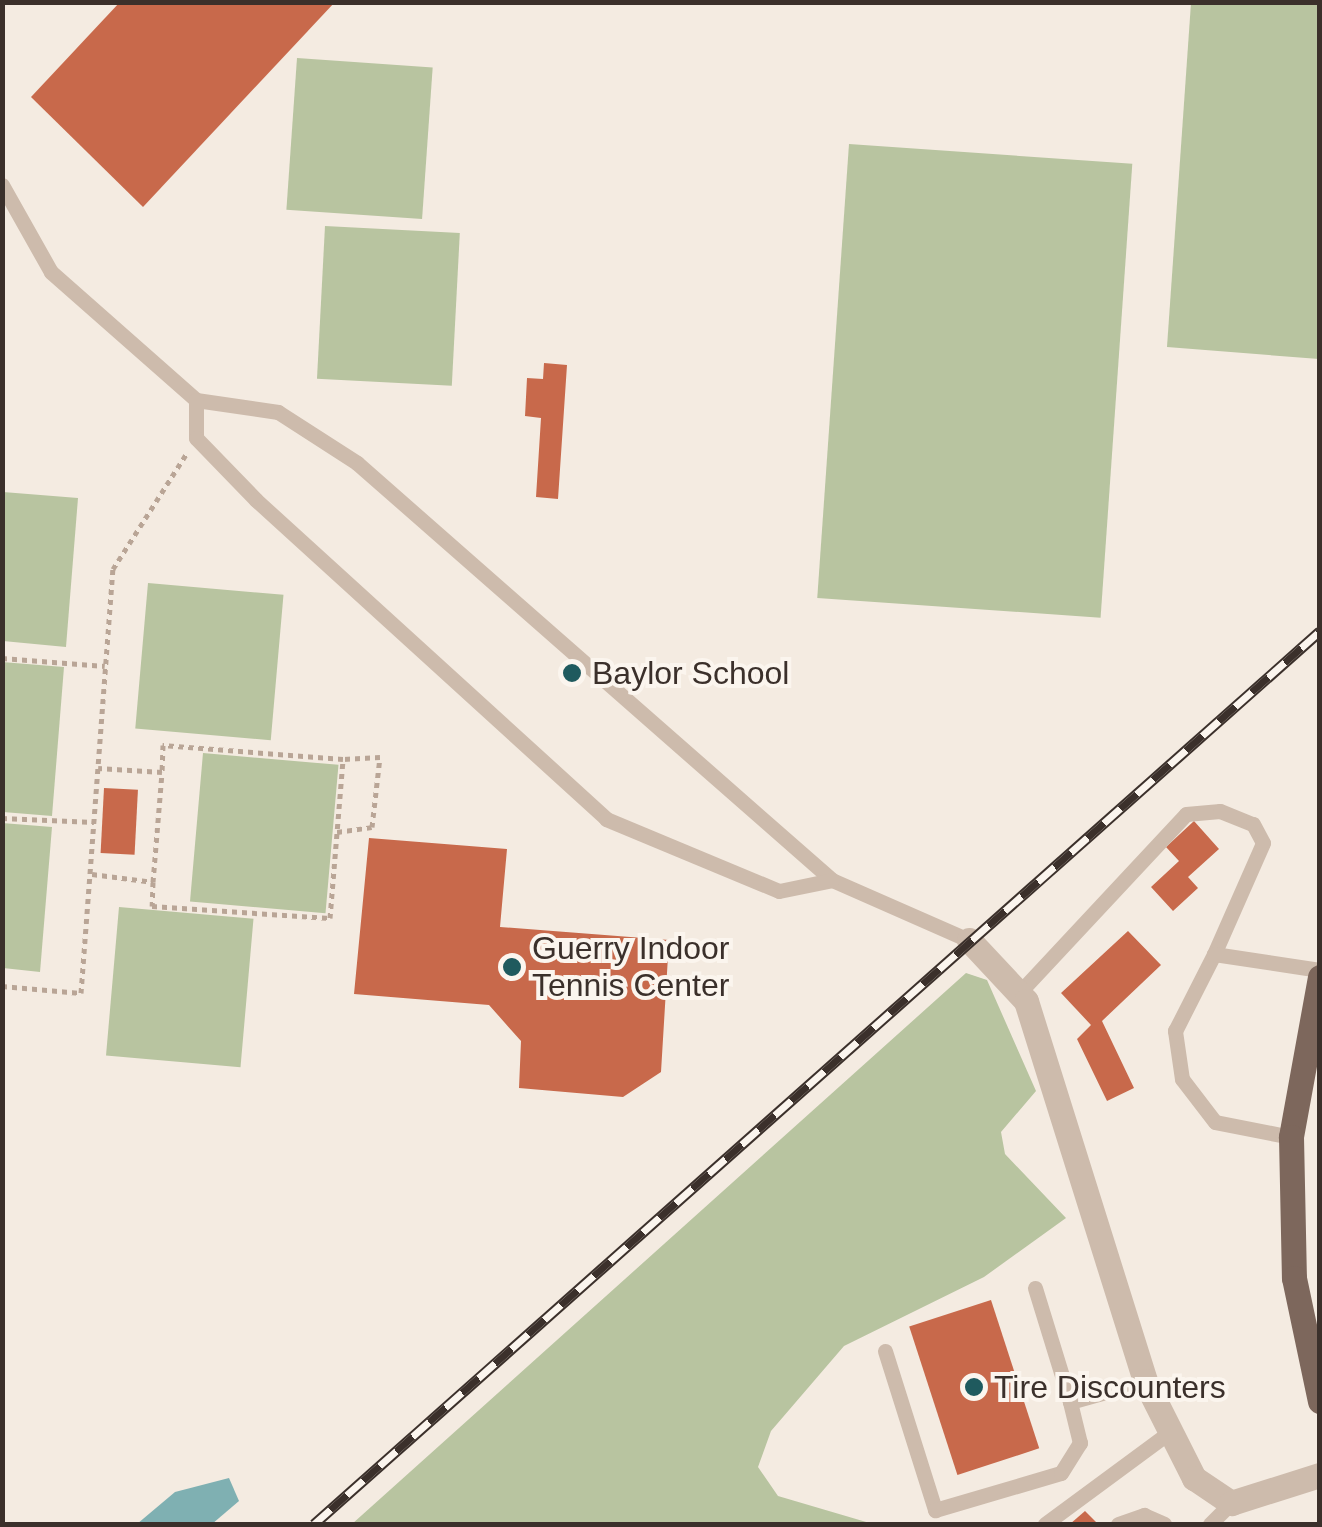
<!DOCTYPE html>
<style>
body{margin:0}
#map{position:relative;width:1322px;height:1527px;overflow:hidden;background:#f4ebe1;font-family:Helvetica,sans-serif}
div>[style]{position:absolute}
.green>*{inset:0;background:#b8c4a0;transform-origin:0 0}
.water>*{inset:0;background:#7fb0b2}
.building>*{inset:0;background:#c8694b;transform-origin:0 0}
.path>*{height:5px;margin-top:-2.5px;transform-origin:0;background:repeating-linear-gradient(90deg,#b9a596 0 5px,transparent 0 10px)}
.lane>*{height:15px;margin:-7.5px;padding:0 7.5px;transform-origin:7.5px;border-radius:7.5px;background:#cdbbac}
.street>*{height:25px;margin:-12.5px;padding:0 12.5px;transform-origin:12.5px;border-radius:12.5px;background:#cdbbac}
.primary>*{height:25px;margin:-12.5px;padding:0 12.5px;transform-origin:12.5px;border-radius:12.5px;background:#7d675c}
.rail>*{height:11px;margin-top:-5.5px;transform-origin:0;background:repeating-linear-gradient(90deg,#fbf5ee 0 22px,#3b302b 0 44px);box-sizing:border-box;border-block:2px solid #3b302b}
.dots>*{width:28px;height:28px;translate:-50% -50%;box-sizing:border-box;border:5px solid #fbf5ee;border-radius:50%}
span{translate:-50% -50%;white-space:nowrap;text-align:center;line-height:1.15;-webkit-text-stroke:8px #fbf5ee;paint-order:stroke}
.poi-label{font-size:32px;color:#3b302b}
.left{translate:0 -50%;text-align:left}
.frame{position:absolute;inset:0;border:5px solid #3b302b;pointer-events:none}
</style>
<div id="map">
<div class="green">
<i style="clip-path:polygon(1191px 3px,1319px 3px,1319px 359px,1167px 347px)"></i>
<i style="left:297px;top:58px;width:136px;height:152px;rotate:4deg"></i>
<i style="left:849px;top:144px;width:284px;height:455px;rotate:4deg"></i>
<i style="left:325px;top:226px;width:135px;height:153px;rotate:3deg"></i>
<i style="clip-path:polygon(3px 492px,78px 498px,66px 647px,3px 641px)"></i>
<i style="left:148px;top:583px;width:136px;height:146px;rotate:5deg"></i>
<i style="clip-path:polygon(2px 662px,64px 667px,52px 816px,3px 812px)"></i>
<i style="left:203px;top:753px;width:136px;height:149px;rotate:5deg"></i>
<i style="clip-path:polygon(2px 823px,52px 827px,40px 972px,3px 968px)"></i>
<i style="left:119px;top:907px;width:135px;height:149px;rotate:5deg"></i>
<i style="clip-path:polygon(966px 973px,987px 980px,1036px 1091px,1001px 1132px,1005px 1154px,1066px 1218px,984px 1277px,844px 1346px,771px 1431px,758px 1467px,778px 1496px,873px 1524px,352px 1524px)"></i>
</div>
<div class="water">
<i style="clip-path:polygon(229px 1478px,239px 1501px,212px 1524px,137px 1524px,175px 1492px)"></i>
</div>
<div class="building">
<i style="clip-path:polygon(120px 2px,335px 2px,143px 207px,31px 97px)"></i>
<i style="clip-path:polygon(544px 363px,567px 365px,558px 499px,536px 497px,541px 418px,525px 416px,527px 378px,543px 379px)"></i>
<i style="left:104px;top:788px;width:34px;height:65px;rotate:3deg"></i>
<i style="clip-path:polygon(1194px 821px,1219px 849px,1188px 877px,1198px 888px,1173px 911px,1151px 887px,1179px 861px,1166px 847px)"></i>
<i style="clip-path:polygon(369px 838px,507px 849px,500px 927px,669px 940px,661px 1072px,623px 1097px,519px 1088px,521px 1041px,489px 1005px,354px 994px)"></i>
<i style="clip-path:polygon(1128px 931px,1161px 965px,1102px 1021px,1134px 1088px,1107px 1101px,1077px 1039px,1091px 1025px,1061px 993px)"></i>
<i style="left:991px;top:1300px;width:156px;height:86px;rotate:72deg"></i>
<i style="clip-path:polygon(1085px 1511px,1098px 1524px,1070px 1524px)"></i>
</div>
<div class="path">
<i style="left:2px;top:658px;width:103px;rotate:4.4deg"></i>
<i style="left:2px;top:818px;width:92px;rotate:2.5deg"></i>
<i style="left:337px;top:832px;width:35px;rotate:-8deg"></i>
<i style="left:372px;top:827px;width:70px;rotate:-83.5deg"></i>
<i style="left:380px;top:757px;width:37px;rotate:177deg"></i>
<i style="left:92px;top:874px;width:62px;rotate:7.5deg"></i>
<i style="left:153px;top:882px;width:110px;rotate:-85.3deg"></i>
<i style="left:162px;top:772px;width:64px;rotate:-176.4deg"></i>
<i style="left:153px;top:882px;width:24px;rotate:92deg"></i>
<i style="left:152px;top:906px;width:178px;rotate:3.9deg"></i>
<i style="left:330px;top:918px;width:160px;rotate:-85.3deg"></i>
<i style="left:343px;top:759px;width:181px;rotate:-175.6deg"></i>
<i style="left:163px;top:745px;width:27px;rotate:92deg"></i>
<i style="left:2px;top:986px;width:79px;rotate:5.1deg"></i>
<i style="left:81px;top:993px;width:425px;rotate:-85.7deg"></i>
<i style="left:113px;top:569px;width:138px;rotate:-57.5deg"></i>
</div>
<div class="lane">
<i style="left:2px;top:185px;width:100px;rotate:60.6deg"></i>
<i style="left:51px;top:272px;width:193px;rotate:41.4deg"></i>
<i style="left:196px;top:400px;width:83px;rotate:8.3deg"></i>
<i style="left:278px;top:412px;width:94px;rotate:32.8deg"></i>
<i style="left:357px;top:463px;width:632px;rotate:41.28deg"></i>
<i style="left:832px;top:880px;width:150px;rotate:23.7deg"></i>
<i style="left:196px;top:400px;width:38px;rotate:90deg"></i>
<i style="left:196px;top:438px;width:86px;rotate:45.9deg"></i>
<i style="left:256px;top:500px;width:474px;rotate:42.3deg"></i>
<i style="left:606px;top:819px;width:187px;rotate:22.6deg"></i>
<i style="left:779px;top:891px;width:54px;rotate:-11.7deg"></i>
<i style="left:1020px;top:992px;width:243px;rotate:-47deg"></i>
<i style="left:1186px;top:814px;width:34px;rotate:-5deg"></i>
<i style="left:1220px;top:811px;width:35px;rotate:22deg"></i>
<i style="left:1253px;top:824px;width:21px;rotate:62deg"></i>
<i style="left:1263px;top:843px;width:121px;rotate:113.8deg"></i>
<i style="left:1291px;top:1137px;width:77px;rotate:-168.8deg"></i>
<i style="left:1215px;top:1122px;width:54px;rotate:-127.5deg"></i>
<i style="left:1182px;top:1079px;width:49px;rotate:-98.3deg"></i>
<i style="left:1175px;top:1031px;width:86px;rotate:-63.1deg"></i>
<i style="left:1214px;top:954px;width:107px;rotate:8.6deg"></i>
<i style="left:1035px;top:1288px;width:119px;rotate:72.9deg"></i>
<i style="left:885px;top:1351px;width:167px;rotate:72.5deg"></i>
<i style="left:935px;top:1510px;width:131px;rotate:-16.4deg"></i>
<i style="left:1061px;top:1473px;width:36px;rotate:-58deg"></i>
<i style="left:1080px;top:1443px;width:42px;rotate:-103.7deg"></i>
<i style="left:1070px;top:1402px;width:78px;rotate:-15.6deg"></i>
<i style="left:1045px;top:1524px;width:152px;rotate:-36.4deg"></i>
<i style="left:1118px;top:1524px;width:28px;rotate:-19deg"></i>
<i style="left:1144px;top:1515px;width:22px;rotate:24deg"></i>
<i style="left:1210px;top:1524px;width:30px;rotate:-45deg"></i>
</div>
<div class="street">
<i style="left:969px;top:940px;width:83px;rotate:46.9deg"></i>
<i style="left:1026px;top:1001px;width:398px;rotate:72.6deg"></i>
<i style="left:1145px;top:1381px;width:109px;rotate:63.2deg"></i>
<i style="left:1194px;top:1478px;width:45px;rotate:34deg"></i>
<i style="left:1231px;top:1503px;width:93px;rotate:-17.5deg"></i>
</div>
<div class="primary">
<i style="left:1320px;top:977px;width:163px;rotate:100.3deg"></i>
<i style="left:1291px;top:1137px;width:141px;rotate:88.8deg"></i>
<i style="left:1294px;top:1278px;width:126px;rotate:78.1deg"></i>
</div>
<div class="rail">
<i style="left:314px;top:1524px;width:1345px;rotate:-41.59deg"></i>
</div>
<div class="dots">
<i style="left:572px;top:673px;background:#1f5a5e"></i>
<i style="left:512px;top:967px;background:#1f5a5e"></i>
<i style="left:974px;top:1387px;background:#1f5a5e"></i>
</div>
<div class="poi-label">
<span class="left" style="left:592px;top:673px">Baylor School</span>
<span class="left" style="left:532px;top:967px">Guerry Indoor<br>Tennis Center</span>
<span class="left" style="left:994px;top:1387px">Tire Discounters</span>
</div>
<div class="frame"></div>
</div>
